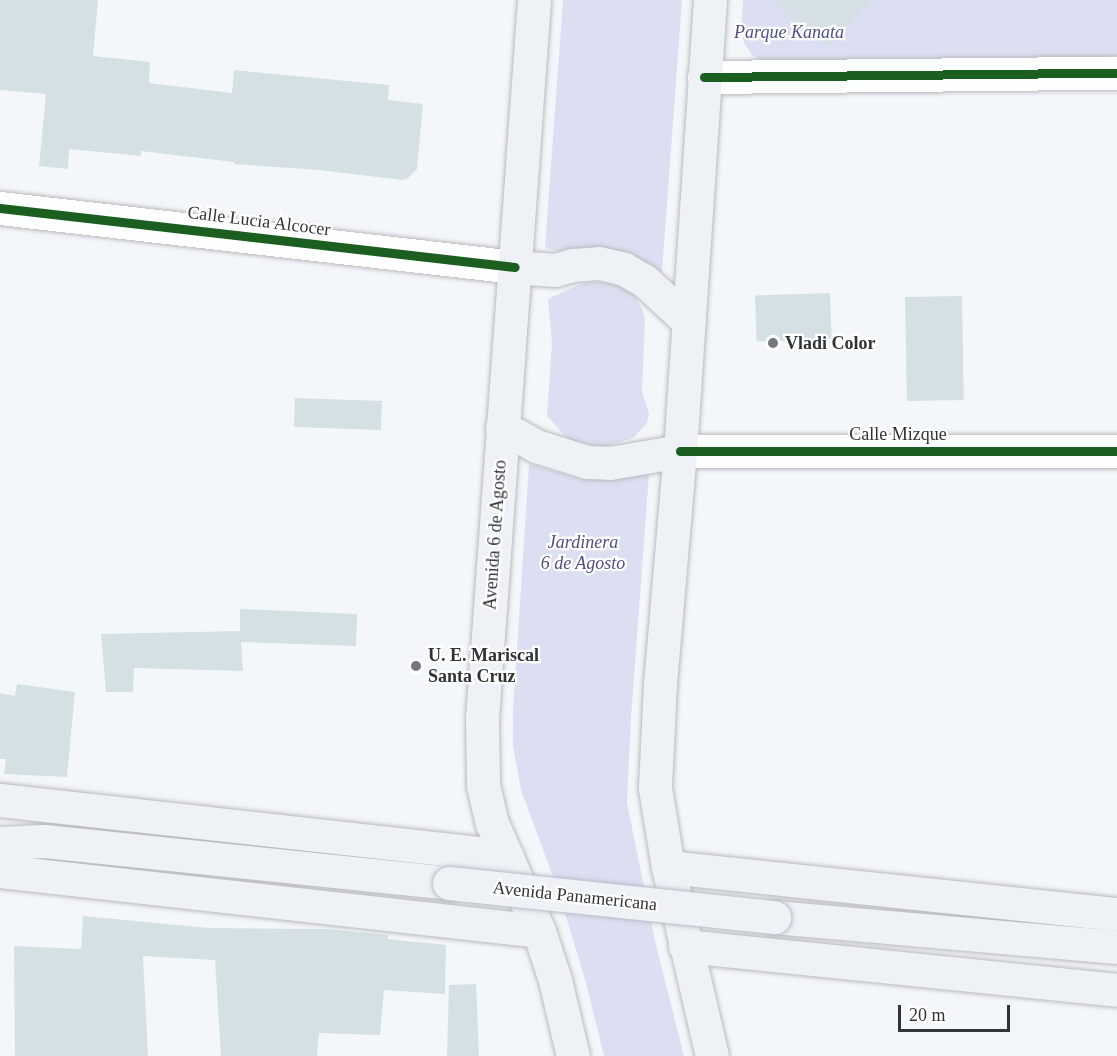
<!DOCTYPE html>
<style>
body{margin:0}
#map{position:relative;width:1117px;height:1056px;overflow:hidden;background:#f4f7fa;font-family:Georgia,serif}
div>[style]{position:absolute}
.green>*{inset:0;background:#dcdff1}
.building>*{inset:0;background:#d5e0e4;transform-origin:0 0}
.roads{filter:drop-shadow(0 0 2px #b9bcbe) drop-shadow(0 0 2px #b9bcbe)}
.street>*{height:33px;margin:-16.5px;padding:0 16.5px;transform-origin:16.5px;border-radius:16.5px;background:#fdfefe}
.primary>*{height:33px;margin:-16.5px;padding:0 16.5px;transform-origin:16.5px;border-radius:16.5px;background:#eef1f6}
.bridges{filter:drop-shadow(0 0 2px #b8bec7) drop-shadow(0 0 2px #b8bec7)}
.primary-bridge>*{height:33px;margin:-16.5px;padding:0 16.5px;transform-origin:16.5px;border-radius:16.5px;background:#eef1f6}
.cycleway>*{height:9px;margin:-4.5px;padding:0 4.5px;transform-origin:4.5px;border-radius:4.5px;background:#1b5e20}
.dots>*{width:16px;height:16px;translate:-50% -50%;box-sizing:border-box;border:3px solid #fff;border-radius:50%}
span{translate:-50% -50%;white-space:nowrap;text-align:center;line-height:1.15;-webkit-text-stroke:4.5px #fff;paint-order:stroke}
.park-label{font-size:18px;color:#4f4f87;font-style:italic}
.street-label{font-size:18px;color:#313437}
.poi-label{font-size:18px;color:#313437;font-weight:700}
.left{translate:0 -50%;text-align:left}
.scale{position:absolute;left:898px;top:1005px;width:112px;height:27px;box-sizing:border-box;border:3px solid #313437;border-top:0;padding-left:8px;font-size:18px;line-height:21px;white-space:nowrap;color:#313437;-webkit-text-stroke:4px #fff;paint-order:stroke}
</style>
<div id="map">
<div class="green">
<i style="clip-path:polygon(563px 0,682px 0,662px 272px,585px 250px,555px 251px,545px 247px)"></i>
<i style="clip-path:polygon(743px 0,1117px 0,1117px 56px,781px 65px,766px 63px,752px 55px,744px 43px,741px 28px)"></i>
<i style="clip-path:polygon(598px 282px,617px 285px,633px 293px,641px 307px,645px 318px,642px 392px,649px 413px,647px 423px,633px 438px,604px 447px,585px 445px,568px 439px,547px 416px,552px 343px,548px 299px,580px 284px)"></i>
<i style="clip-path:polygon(529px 464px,581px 479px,649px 474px,631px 718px,627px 803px,656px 945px,684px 1056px,604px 1056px,586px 983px,559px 893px,521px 790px,513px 746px,513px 711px)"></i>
</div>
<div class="building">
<i style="clip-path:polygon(0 0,98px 0,93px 56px,150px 62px,149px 83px,232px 93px,234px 70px,389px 85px,388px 100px,423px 104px,417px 169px,408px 178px,402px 180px,319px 170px,234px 164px,234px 162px,141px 151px,141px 156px,69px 149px,68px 169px,39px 166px,46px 94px,0 90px)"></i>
<i style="clip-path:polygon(772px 0,871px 0,828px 47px)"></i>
<i style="left:830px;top:293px;width:46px;height:75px;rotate:88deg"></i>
<i style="left:962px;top:296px;width:104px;height:57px;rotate:89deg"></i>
<i style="left:295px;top:398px;width:87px;height:29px;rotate:2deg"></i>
<i style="clip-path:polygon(240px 609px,357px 614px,356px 646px,241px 642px,243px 671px,134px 668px,133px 692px,106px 692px,101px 634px,240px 631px)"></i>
<i style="clip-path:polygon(17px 684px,75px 692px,67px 777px,4px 774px,6px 759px,0 759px,0 693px,15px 696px)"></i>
<i style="clip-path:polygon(83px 916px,209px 928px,327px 929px,388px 935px,388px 939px,446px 945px,445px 994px,384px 990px,380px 1035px,319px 1033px,317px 1056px,221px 1056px,215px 960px,143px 956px,148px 1056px,15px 1056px,14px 946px,81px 949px)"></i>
<i style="clip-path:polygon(476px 984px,479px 1056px,447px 1056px,449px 985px)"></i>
</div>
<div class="roads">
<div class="street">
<i style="left:704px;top:77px;width:413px;rotate:-0.6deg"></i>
<i style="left:0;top:208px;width:518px;rotate:6.54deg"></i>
<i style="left:680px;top:451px;width:437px"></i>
</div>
<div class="primary">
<i style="left:534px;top:0;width:720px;rotate:94.14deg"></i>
<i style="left:482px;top:718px;width:67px;rotate:89.1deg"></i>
<i style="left:483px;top:785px;width:39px;rotate:77deg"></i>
<i style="left:492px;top:823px;width:118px;rotate:66.5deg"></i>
<i style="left:539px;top:931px;width:52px;rotate:71.9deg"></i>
<i style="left:555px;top:980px;width:78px;rotate:76.7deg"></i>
<i style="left:710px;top:0;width:452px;rotate:93.8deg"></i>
<i style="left:680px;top:451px;width:234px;rotate:94.9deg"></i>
<i style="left:660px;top:684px;width:104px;rotate:92.8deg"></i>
<i style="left:655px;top:788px;width:80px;rotate:80.7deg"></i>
<i style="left:668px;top:867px;width:194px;rotate:76.9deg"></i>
<i style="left:515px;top:267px;width:40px;rotate:4.3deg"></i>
<i style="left:555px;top:270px;width:18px;rotate:-16deg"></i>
<i style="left:572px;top:265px;width:27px;rotate:-4deg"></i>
<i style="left:599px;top:263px;width:26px;rotate:13deg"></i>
<i style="left:624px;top:269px;width:24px;rotate:30deg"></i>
<i style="left:645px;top:281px;width:60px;rotate:43deg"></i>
<i style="left:502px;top:427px;width:39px;rotate:29deg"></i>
<i style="left:536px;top:446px;width:53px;rotate:17.4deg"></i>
<i style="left:587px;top:462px;width:23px;rotate:2deg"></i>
<i style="left:610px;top:463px;width:71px;rotate:-9.7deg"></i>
<i style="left:0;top:800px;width:510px;rotate:6.3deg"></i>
<i style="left:0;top:843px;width:44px;rotate:-2.6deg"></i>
<i style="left:44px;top:841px;width:407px;rotate:5.9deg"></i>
<i style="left:668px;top:867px;width:451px;rotate:6deg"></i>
<i style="left:0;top:871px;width:542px;rotate:6.35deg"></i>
<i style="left:774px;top:917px;width:344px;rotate:5deg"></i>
<i style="left:685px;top:946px;width:434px;rotate:5.8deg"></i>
</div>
</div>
<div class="bridges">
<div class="primary-bridge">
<i style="left:449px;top:883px;width:327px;rotate:6deg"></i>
</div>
</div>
<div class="cycleway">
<i style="left:704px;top:77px;width:413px;rotate:-0.6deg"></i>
<i style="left:0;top:208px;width:518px;rotate:6.54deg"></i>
<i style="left:680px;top:451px;width:437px"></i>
</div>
<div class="dots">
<i style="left:773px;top:343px;background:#75787b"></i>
<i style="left:416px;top:666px;background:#75787b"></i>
</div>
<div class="park-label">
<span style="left:789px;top:32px">Parque Kanata</span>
<span style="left:583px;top:553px">Jardinera<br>6 de Agosto</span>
</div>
<div class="street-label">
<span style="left:259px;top:221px;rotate:7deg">Calle Lucia Alcocer</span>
<span style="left:898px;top:434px">Calle Mizque</span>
<span style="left:495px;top:535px;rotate:-86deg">Avenida 6 de Agosto</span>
<span style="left:575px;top:896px;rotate:6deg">Avenida Panamericana</span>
</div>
<div class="poi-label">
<span class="left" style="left:785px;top:343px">Vladi Color</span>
<span class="left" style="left:428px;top:666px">U. E. Mariscal<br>Santa Cruz</span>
</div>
<div class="scale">20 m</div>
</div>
